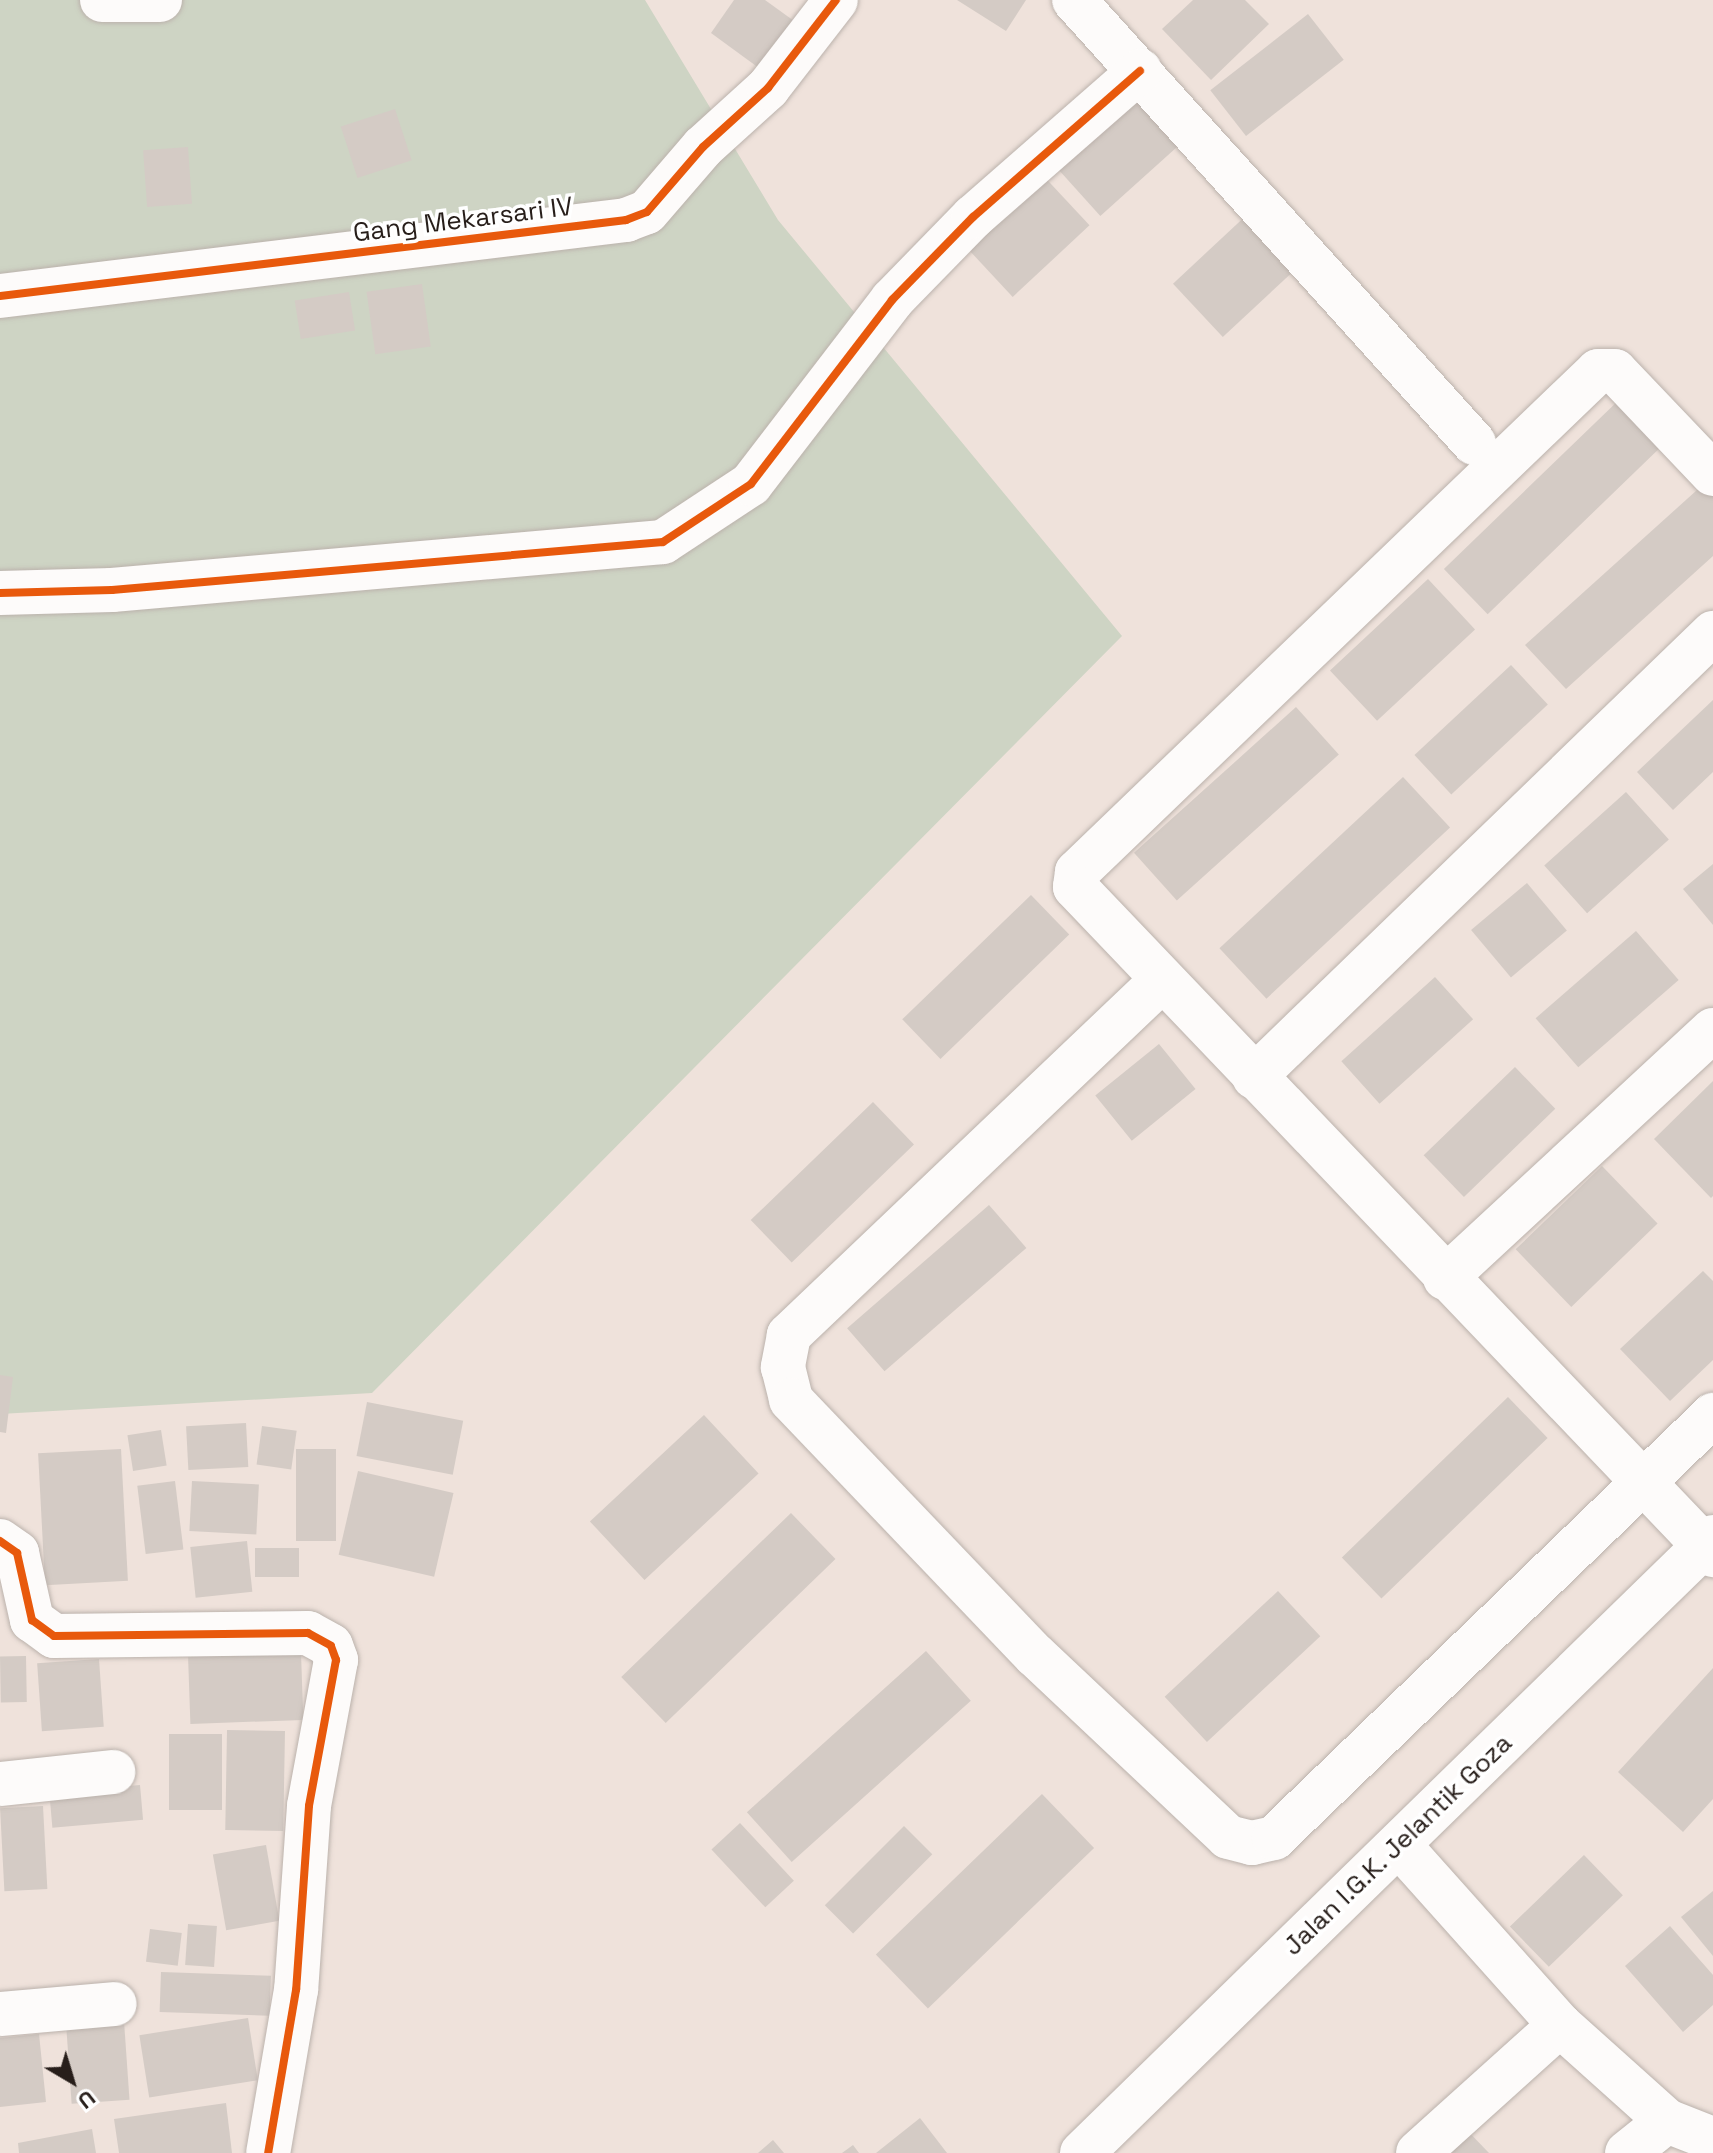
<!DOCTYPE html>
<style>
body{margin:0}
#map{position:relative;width:1713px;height:2153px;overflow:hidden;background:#efe2db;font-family:"Space Grotesk",sans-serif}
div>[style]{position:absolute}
.green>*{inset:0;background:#ced4c4}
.building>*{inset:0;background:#d4cbc5;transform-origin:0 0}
.roads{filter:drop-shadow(0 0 2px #bbb2ac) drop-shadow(0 0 2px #bbb2ac)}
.minor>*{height:44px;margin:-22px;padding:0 22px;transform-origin:22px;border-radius:22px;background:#fdfbfa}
.cycleway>*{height:8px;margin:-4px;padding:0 4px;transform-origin:4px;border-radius:4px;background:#e8590c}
span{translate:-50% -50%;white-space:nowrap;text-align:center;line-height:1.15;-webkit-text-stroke:7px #fff;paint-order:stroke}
.street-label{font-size:26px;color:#271e1a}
.north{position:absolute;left:32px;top:2041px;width:80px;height:80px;-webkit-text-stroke:6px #fff;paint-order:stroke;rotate:142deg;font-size:22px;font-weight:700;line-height:32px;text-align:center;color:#271e1a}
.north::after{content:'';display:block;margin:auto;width:28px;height:36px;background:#271e1a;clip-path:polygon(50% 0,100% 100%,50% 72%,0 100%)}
</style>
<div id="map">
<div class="green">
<i style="clip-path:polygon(0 0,645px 0,778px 220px,1122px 636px,372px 1393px,0 1414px)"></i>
</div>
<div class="building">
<i style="clip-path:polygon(734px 0,765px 0,801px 26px,767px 74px,711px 33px)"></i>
<i style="clip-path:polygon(957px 0,1026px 0,1006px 31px)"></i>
<i style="clip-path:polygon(1193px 0,1245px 0,1269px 24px,1211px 80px,1162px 29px)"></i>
<i style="left:1308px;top:14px;width:58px;height:124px;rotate:52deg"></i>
<i style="left:1138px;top:92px;width:67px;height:111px;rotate:48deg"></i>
<i style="left:395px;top:109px;width:54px;height:57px;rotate:72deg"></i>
<i style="left:188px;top:147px;width:57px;height:45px;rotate:86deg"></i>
<i style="left:1037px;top:169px;width:77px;height:105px;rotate:47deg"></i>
<i style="left:1252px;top:210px;width:73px;height:108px;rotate:47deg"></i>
<i style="left:422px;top:284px;width:63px;height:56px;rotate:82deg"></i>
<i style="left:349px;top:292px;width:39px;height:55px;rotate:81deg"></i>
<i style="left:1623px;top:396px;width:63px;height:249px;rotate:46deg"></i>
<i style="clip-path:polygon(1707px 481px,1713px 488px,1713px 556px,1566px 689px,1525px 645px)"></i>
<i style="left:1428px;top:579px;width:69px;height:134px;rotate:47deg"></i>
<i style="left:1511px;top:665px;width:54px;height:132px;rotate:47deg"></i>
<i style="clip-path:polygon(1713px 700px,1713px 772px,1673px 810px,1637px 772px)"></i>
<i style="left:1296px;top:707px;width:64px;height:218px;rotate:48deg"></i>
<i style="left:1403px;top:777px;width:69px;height:251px;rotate:47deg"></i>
<i style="left:1626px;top:792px;width:64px;height:110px;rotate:48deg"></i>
<i style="clip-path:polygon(1713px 864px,1713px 925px,1683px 889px)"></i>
<i style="left:1527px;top:883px;width:62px;height:73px;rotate:50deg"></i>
<i style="left:1031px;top:895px;width:55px;height:179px;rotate:46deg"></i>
<i style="left:1636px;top:931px;width:65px;height:133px;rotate:49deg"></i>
<i style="left:1435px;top:977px;width:57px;height:126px;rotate:48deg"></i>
<i style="left:1159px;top:1044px;width:58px;height:82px;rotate:51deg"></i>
<i style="left:1515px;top:1067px;width:58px;height:127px;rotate:46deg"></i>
<i style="clip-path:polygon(1713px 1081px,1713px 1196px,1711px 1198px,1654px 1139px)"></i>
<i style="left:873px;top:1102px;width:59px;height:170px;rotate:46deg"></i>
<i style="left:1602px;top:1166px;width:80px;height:120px;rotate:46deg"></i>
<i style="left:989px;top:1205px;width:57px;height:188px;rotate:49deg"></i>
<i style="clip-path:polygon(1703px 1271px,1713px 1281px,1713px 1360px,1670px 1401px,1620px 1349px)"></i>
<i style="clip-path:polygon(0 1375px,13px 1377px,6px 1433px,0 1432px)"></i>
<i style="left:1508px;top:1397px;width:57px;height:231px;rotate:46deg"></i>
<i style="left:367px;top:1402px;width:98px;height:55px;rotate:11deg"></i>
<i style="left:704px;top:1415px;width:80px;height:156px;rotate:47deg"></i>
<i style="left:246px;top:1423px;width:44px;height:60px;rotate:87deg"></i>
<i style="left:262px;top:1426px;width:35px;height:39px;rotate:8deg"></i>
<i style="left:161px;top:1430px;width:36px;height:34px;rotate:81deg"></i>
<i style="left:121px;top:1449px;width:132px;height:83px;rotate:87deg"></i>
<i style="left:296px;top:1449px;width:40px;height:92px"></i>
<i style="left:358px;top:1471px;width:98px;height:86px;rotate:13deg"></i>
<i style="left:175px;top:1481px;width:69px;height:38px;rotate:83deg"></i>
<i style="left:192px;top:1481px;width:67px;height:50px;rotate:3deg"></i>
<i style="left:791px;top:1513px;width:64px;height:236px;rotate:46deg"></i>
<i style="left:247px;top:1541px;width:51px;height:57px;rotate:84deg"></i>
<i style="left:255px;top:1548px;width:44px;height:29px"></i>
<i style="left:1278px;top:1591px;width:62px;height:155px;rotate:47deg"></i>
<i style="left:926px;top:1651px;width:67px;height:241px;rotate:48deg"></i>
<i style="left:301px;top:1653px;width:67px;height:113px;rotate:88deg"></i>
<i style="left:26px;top:1656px;width:46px;height:26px;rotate:89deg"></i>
<i style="left:99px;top:1659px;width:68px;height:62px;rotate:86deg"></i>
<i style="clip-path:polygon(1713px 1668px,1713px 1799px,1683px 1832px,1618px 1772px)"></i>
<i style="left:227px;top:1730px;width:58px;height:100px;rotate:1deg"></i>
<i style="left:169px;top:1734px;width:53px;height:76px"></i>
<i style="left:140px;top:1785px;width:35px;height:91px;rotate:85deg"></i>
<i style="left:1042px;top:1794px;width:75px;height:231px;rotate:46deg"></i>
<i style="left:43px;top:1806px;width:83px;height:43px;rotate:87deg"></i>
<i style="left:740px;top:1823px;width:79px;height:39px;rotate:47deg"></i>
<i style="left:904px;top:1826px;width:40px;height:112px;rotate:45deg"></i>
<i style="left:266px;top:1845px;width:77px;height:54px;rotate:80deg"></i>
<i style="left:1584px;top:1855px;width:56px;height:103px;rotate:46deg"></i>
<i style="clip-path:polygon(1713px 1891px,1713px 1956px,1681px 1917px)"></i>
<i style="left:188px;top:1924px;width:29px;height:41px;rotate:4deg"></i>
<i style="clip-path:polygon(1670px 1926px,1713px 1975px,1713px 2005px,1683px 2032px,1625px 1966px)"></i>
<i style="left:150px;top:1929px;width:32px;height:33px;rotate:7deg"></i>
<i style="left:161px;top:1972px;width:110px;height:40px;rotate:2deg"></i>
<i style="left:248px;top:2018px;width:63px;height:110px;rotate:81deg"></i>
<i style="left:124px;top:2021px;width:79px;height:58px;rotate:86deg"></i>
<i style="clip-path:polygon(39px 2034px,46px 2102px,0 2107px,0 2038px)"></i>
<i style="clip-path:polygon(226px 2103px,232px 2153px,119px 2153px,114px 2119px)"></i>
<i style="clip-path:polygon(920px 2118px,947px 2153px,876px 2153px)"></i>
<i style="clip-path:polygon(1462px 2125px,1489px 2153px,1435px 2153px)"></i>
<i style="clip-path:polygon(92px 2129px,96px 2153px,19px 2153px,18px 2143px)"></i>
<i style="clip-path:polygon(773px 2140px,784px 2153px,758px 2153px)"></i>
<i style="clip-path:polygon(853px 2145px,859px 2153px,842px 2153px)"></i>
</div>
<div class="roads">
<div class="minor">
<i style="left:102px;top:0;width:58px"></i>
<i style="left:1074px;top:0;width:597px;rotate:47.92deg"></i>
<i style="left:0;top:296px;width:631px;rotate:-6.92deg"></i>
<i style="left:626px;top:220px;width:22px;rotate:-21deg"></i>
<i style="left:647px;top:212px;width:86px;rotate:-49.3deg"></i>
<i style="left:703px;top:147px;width:88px;rotate:-42.2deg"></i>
<i style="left:768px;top:88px;width:111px;rotate:-52.3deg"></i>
<i style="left:1713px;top:474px;width:142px;rotate:-133.6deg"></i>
<i style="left:1615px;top:371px;width:17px;rotate:180deg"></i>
<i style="left:1598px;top:371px;width:723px;rotate:136.12deg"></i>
<i style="left:1077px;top:872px;width:15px;rotate:98deg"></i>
<i style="left:1075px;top:887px;width:924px;rotate:46.32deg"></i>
<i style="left:0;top:593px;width:112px;rotate:-1.5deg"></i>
<i style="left:112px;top:590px;width:553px;rotate:-4.98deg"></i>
<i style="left:663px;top:542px;width:105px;rotate:-33.4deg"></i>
<i style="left:751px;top:484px;width:232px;rotate:-52.5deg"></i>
<i style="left:892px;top:300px;width:116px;rotate:-45.7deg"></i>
<i style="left:973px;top:217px;width:222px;rotate:-41.2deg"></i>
<i style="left:1161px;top:981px;width:514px;rotate:136.42deg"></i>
<i style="left:789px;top:1335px;width:33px;rotate:101deg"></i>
<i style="left:783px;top:1367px;width:34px;rotate:76deg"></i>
<i style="left:791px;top:1400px;width:353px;rotate:46.3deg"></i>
<i style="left:1035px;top:1655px;width:265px;rotate:43.3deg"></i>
<i style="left:1228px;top:1837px;width:25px;rotate:14deg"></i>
<i style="left:1252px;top:1843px;width:23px;rotate:-13deg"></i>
<i style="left:1274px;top:1838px;width:610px;rotate:-43.94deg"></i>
<i style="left:1254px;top:1077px;width:639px;rotate:-44.05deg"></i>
<i style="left:1445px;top:1278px;width:365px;rotate:-42.8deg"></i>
<i style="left:0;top:1541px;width:21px;rotate:35deg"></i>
<i style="left:17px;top:1553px;width:69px;rotate:77.4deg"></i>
<i style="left:32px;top:1620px;width:27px;rotate:36deg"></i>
<i style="left:54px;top:1636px;width:254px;rotate:-0.7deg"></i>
<i style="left:308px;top:1633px;width:26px;rotate:29deg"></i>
<i style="left:331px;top:1646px;width:15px;rotate:70deg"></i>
<i style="left:336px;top:1660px;width:148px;rotate:100.5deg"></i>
<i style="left:309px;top:1806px;width:184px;rotate:94deg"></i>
<i style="left:296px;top:1990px;width:165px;rotate:99.7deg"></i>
<i style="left:0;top:1784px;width:114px;rotate:-6.1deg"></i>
<i style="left:1399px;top:1845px;width:241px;rotate:48.2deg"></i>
<i style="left:1560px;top:2025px;width:191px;rotate:138deg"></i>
<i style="left:0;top:2014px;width:115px;rotate:-5deg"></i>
<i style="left:1560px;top:2025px;width:144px;rotate:41.9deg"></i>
<i style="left:1667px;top:2121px;width:49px;rotate:21.4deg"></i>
<i style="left:1082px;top:2153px;width:882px;rotate:-44.31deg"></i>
<i style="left:1627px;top:2153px;width:51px;rotate:-38.7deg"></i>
</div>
</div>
<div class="cycleway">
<i style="left:0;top:296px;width:631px;rotate:-6.92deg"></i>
<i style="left:626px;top:220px;width:22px;rotate:-21deg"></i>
<i style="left:647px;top:212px;width:86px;rotate:-49.3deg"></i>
<i style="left:703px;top:147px;width:88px;rotate:-42.2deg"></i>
<i style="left:768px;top:88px;width:111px;rotate:-52.3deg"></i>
<i style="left:0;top:593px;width:112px;rotate:-1.5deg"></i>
<i style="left:112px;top:590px;width:553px;rotate:-4.98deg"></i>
<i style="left:663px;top:542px;width:105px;rotate:-33.4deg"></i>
<i style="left:751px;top:484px;width:232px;rotate:-52.5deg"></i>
<i style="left:892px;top:300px;width:116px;rotate:-45.7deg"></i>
<i style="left:973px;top:217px;width:222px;rotate:-41.2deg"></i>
<i style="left:0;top:1541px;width:21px;rotate:35deg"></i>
<i style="left:17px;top:1553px;width:69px;rotate:77.4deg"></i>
<i style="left:32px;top:1620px;width:27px;rotate:36deg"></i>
<i style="left:54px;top:1636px;width:254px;rotate:-0.7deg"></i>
<i style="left:308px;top:1633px;width:26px;rotate:29deg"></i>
<i style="left:331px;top:1646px;width:15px;rotate:70deg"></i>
<i style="left:336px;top:1660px;width:148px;rotate:100.5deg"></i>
<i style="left:309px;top:1806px;width:184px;rotate:94deg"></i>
<i style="left:296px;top:1990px;width:165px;rotate:99.7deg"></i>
</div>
<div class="street-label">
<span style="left:463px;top:220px;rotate:-7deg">Gang Mekarsari IV</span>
<span style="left:1398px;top:1845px;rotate:-44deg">Jalan I.G.K. Jelantik Goza</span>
</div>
<div class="north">U</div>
</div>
